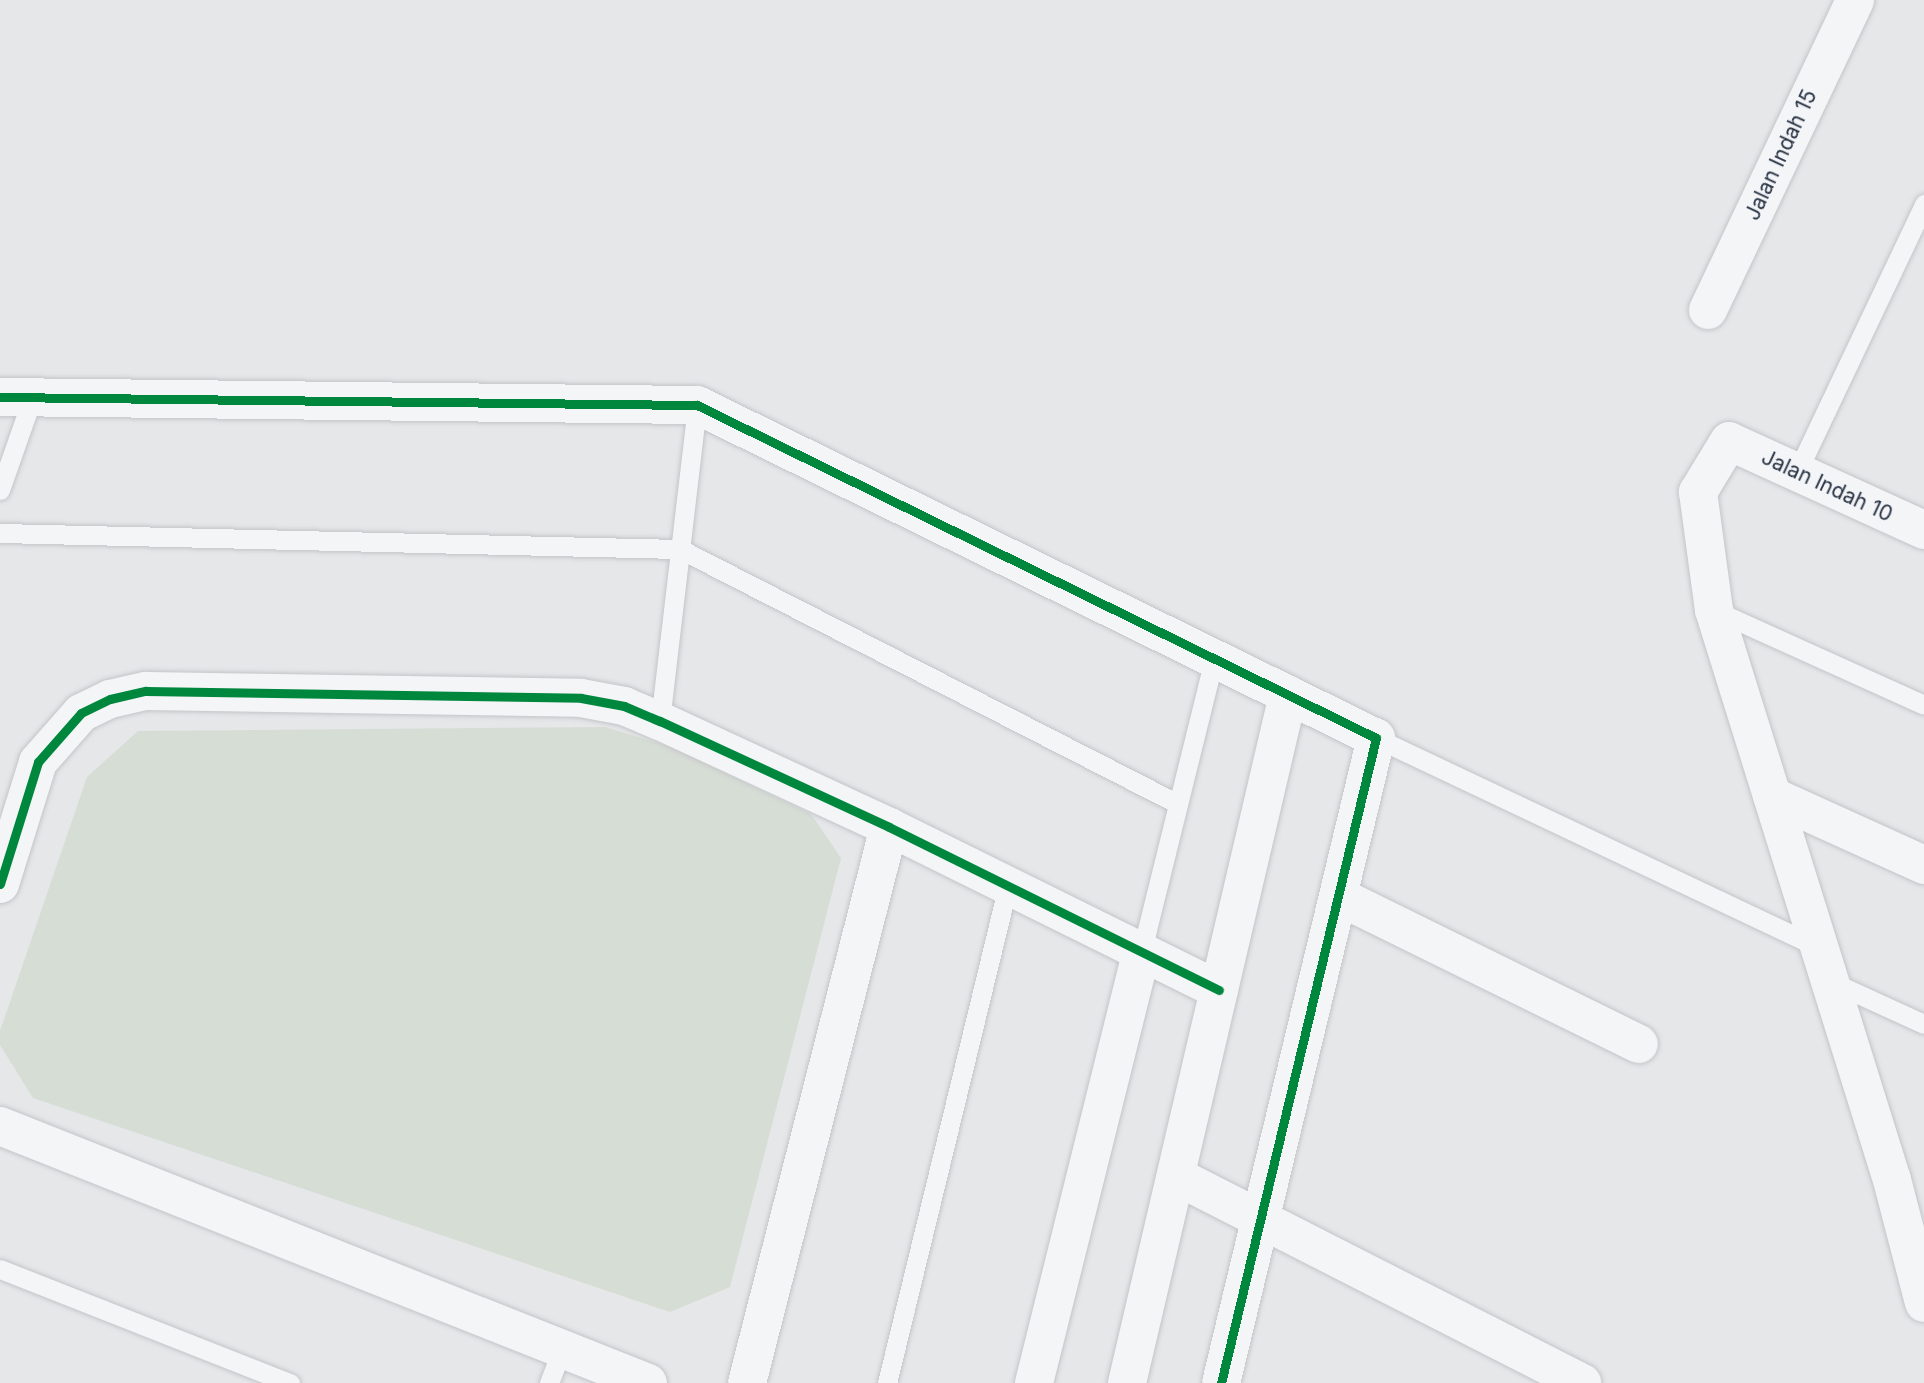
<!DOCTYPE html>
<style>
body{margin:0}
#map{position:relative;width:1924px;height:1383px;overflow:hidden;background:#e5e7e9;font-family:Inter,sans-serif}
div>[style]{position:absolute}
.green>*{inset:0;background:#d6ddd5}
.roads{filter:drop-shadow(0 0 2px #c3c5c7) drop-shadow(0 0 2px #c3c5c7)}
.lane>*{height:19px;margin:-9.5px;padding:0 9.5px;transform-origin:9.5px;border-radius:9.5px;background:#f4f5f6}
.street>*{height:38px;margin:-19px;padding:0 19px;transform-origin:19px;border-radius:19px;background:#f4f5f6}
.cycleway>*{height:9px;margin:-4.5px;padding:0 4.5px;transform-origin:4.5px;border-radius:4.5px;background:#00873e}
span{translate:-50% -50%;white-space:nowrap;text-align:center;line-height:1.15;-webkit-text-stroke:6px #f3f5f8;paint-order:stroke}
.street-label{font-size:21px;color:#2a3544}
</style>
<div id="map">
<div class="green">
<i style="clip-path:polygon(605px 727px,668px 746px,811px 814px,841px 858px,730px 1287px,670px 1312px,33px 1098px,0 1045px,0 1031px,87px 777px,138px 731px)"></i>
</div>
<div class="roads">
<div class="lane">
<i style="left:1797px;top:472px;width:297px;rotate:-64.6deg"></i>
<i style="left:0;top:490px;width:100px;rotate:-70.7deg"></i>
<i style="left:0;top:533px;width:680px;rotate:1.35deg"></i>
<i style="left:680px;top:549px;width:559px;rotate:27.11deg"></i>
<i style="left:1714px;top:610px;width:230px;rotate:24.3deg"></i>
<i style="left:660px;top:721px;width:318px;rotate:-83.3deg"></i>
<i style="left:1376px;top:738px;width:489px;rotate:25.3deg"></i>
<i style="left:1142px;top:950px;width:301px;rotate:-76.1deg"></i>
<i style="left:1830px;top:981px;width:103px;rotate:24.6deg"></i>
<i style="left:0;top:1269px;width:312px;rotate:21.5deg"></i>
<i style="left:549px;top:1383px;width:36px;rotate:-69deg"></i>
<i style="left:887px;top:1383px;width:512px;rotate:-76.34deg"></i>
</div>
<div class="street">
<i style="left:1708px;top:310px;width:343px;rotate:-64.6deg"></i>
<i style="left:0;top:397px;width:697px;rotate:0.66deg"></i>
<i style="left:697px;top:405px;width:756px;rotate:26.12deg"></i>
<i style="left:1376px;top:738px;width:663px;rotate:103.51deg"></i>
<i style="left:1924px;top:530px;width:214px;rotate:-155.5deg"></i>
<i style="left:1729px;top:441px;width:60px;rotate:121.3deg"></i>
<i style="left:1698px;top:492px;width:119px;rotate:82.3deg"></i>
<i style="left:1714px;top:610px;width:597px;rotate:72.66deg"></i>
<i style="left:1892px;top:1180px;width:127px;rotate:75.4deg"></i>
<i style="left:1772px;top:796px;width:167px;rotate:24.4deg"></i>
<i style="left:0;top:884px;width:128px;rotate:-72.7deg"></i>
<i style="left:38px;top:762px;width:65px;rotate:-48.7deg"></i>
<i style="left:81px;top:713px;width:32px;rotate:-26deg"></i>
<i style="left:110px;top:699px;width:37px;rotate:-13deg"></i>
<i style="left:146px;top:691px;width:435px;rotate:0.9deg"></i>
<i style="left:581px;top:698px;width:44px;rotate:10.5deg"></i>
<i style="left:624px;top:706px;width:39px;rotate:23deg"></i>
<i style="left:660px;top:721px;width:252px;rotate:24.8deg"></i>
<i style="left:889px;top:827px;width:368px;rotate:26.3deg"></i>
<i style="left:1340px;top:897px;width:333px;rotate:26.2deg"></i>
<i style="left:0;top:1126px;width:697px;rotate:21.63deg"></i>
<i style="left:1176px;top:1176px;width:456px;rotate:27deg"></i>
<i style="left:747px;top:1383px;width:574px;rotate:-75.67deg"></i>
<i style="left:1034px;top:1383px;width:446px;rotate:-76deg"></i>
<i style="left:1127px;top:1383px;width:707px;rotate:-76.83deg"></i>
</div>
</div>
<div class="cycleway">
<i style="left:0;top:397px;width:697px;rotate:0.66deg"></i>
<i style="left:697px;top:405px;width:756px;rotate:26.12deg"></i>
<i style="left:1376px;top:738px;width:663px;rotate:103.51deg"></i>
<i style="left:0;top:884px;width:128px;rotate:-72.7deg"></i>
<i style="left:38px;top:762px;width:65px;rotate:-48.7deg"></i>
<i style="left:81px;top:713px;width:32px;rotate:-26deg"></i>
<i style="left:110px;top:699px;width:37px;rotate:-13deg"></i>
<i style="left:146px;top:691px;width:435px;rotate:0.9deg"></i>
<i style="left:581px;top:698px;width:44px;rotate:10.5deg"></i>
<i style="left:624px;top:706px;width:39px;rotate:23deg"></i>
<i style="left:660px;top:721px;width:252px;rotate:24.8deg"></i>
<i style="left:889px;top:827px;width:368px;rotate:26.3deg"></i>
</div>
<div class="street-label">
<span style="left:1781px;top:155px;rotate:-65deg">Jalan Indah 15</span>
<span style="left:1827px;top:486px;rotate:25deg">Jalan Indah 10</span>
</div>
</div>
